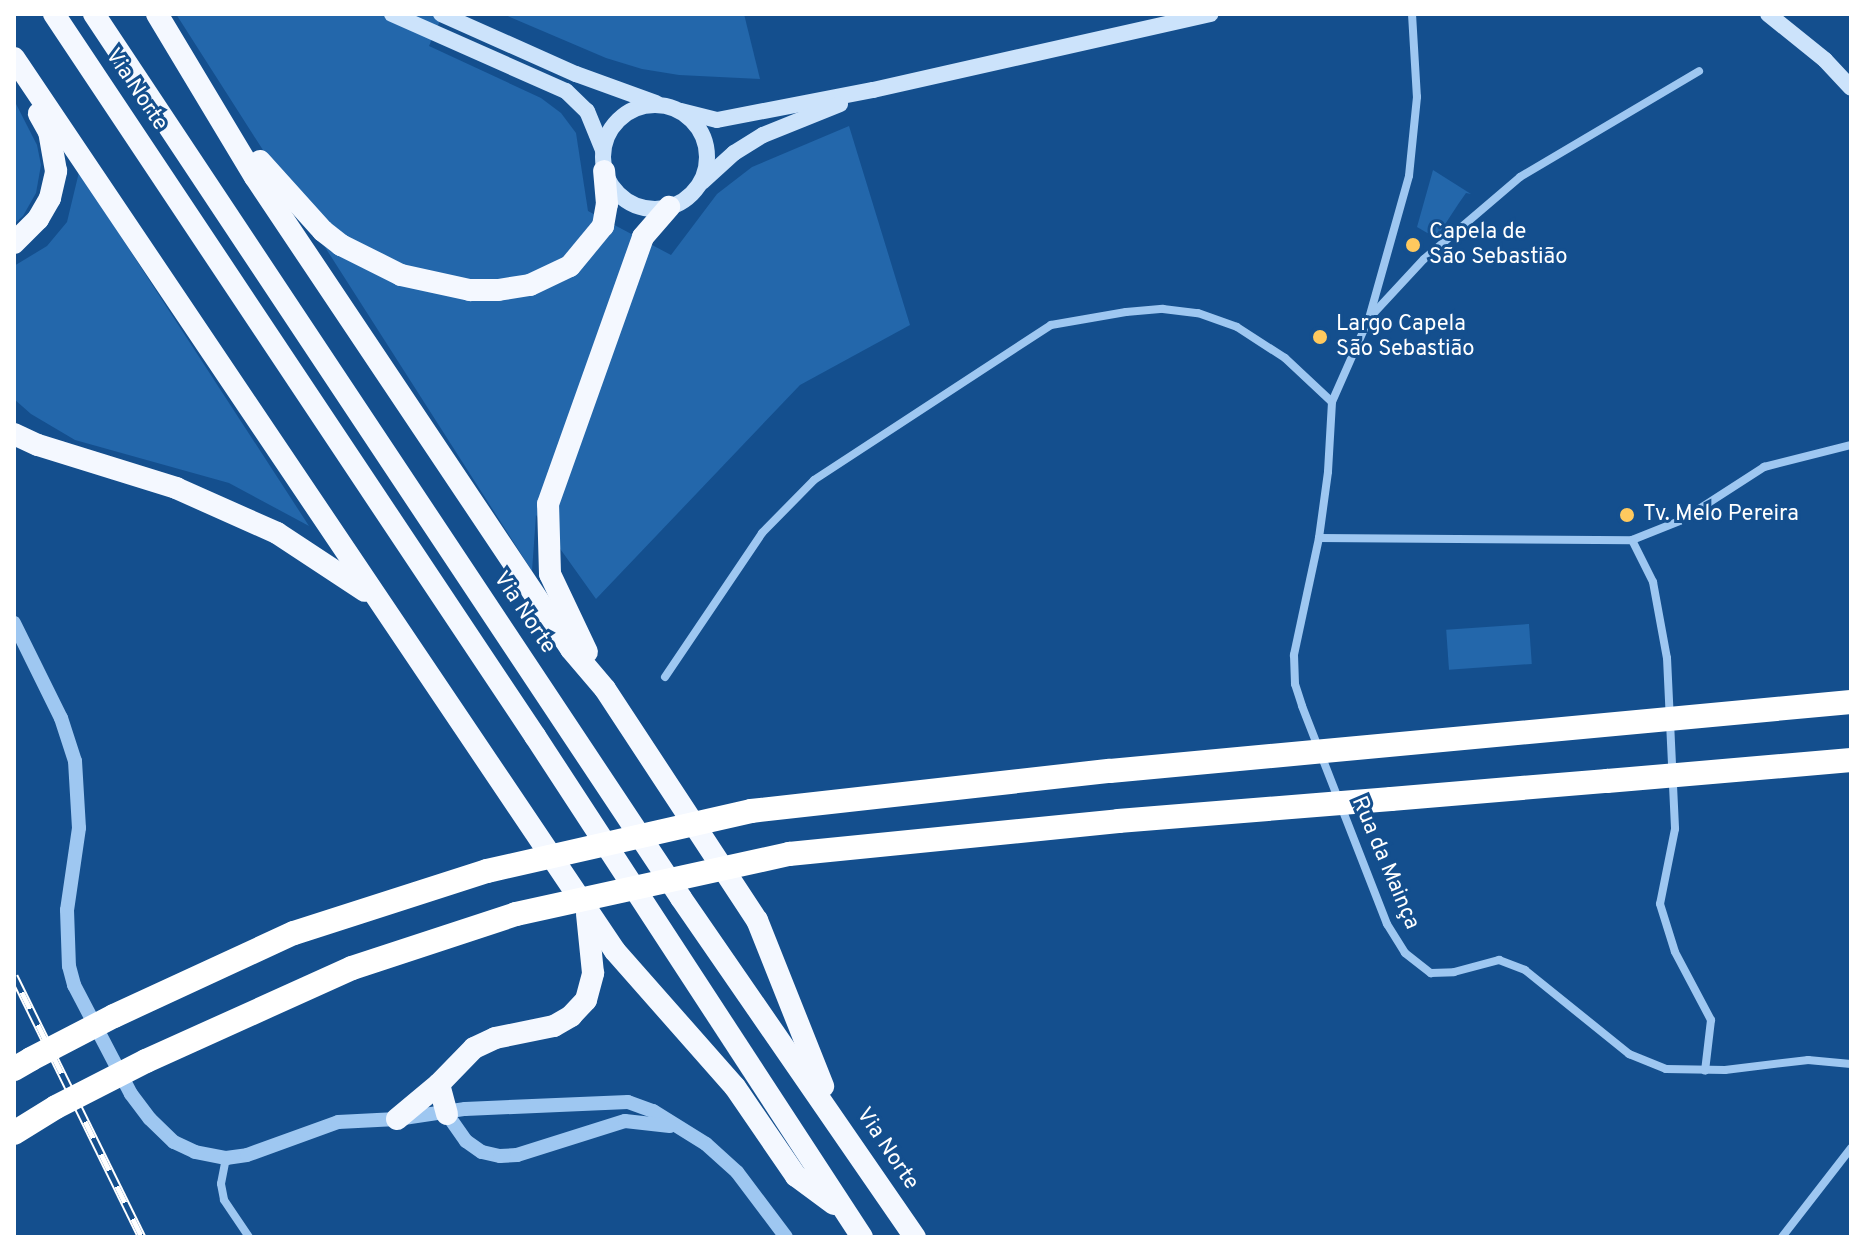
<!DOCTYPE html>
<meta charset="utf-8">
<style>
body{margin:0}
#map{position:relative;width:1865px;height:1251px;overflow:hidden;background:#144f8e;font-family:Overpass,sans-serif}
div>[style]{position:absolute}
.green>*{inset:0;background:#2367ab;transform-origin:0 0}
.minor>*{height:8px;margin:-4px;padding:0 4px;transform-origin:4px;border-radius:4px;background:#9ec7f1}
.tertiary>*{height:14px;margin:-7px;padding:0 7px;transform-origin:7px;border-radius:7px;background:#9ec7f1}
.secondary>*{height:16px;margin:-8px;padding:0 8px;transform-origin:8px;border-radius:8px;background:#cce3fb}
.secondary>.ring{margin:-8px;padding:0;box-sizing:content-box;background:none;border:16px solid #cce3fb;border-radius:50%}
.trunk>*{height:22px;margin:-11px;padding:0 11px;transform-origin:11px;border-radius:11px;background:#f4f8ff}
.motorway>*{height:24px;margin:-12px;padding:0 12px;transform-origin:12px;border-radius:12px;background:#fff}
.rail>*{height:9px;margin-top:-4.5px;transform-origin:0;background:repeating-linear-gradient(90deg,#144f8e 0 18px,#fff 0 36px);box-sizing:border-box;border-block:2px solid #fff}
.motorway-bridge>*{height:24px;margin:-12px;padding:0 12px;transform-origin:12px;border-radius:12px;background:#fff}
.dots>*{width:22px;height:22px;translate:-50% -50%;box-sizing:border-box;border:4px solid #144f8e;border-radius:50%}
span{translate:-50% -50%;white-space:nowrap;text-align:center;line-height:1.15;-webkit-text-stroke:6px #144f8e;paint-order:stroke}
.street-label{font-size:22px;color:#fff}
.poi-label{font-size:22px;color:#fff}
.left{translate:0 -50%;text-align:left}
.frame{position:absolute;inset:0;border:16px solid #fff;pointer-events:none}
</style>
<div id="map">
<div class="green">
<i style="clip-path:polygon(176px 14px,443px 14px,429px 46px,541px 98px,561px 113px,576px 133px,588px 211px,671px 255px,717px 194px,752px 167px,849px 126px,910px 325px,800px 385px,596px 599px,536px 515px,532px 571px)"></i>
<i style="clip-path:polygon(503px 14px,744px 14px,760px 79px,679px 75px,642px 69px,606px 58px)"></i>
<i style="clip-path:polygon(14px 100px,37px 145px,41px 165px,36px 193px,23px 216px,14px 224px)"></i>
<i style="clip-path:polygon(1433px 170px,1471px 194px,1466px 193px,1459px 203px,1436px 238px,1417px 227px)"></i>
<i style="clip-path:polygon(79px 172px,309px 526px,229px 483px,75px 440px,31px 414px,14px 399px,14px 266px,47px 246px,67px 222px)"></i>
<i style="left:1529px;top:624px;width:40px;height:83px;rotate:86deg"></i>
</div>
<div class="minor">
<i style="left:1412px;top:14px;width:83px;rotate:86.6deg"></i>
<i style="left:1417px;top:97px;width:79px;rotate:95.8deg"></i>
<i style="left:1409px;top:176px;width:148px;rotate:105.7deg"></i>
<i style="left:1369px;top:318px;width:92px;rotate:113.8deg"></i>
<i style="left:1332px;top:402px;width:70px;rotate:93.3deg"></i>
<i style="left:1328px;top:472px;width:67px;rotate:97.8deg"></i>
<i style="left:1319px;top:538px;width:120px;rotate:102.1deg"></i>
<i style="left:1294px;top:655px;width:29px;rotate:88deg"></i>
<i style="left:1295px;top:684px;width:23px;rotate:72deg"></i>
<i style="left:1302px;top:706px;width:234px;rotate:68.7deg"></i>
<i style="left:1387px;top:924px;width:34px;rotate:58deg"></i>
<i style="left:1405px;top:953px;width:33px;rotate:38deg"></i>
<i style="left:1431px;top:973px;width:23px;rotate:-2deg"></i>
<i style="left:1454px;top:972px;width:47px;rotate:-14.9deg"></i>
<i style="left:1499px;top:960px;width:28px;rotate:21deg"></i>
<i style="left:1525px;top:970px;width:134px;rotate:38.9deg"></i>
<i style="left:1629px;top:1054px;width:40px;rotate:22deg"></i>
<i style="left:1666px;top:1069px;width:59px;rotate:1deg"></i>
<i style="left:1725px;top:1070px;width:84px;rotate:-6.9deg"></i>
<i style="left:1808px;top:1060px;width:43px;rotate:5.3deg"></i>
<i style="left:1372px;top:315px;width:76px;rotate:-47.1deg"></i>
<i style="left:1424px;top:259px;width:126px;rotate:-40.5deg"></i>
<i style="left:1520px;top:177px;width:208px;rotate:-30.6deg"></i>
<i style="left:1319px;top:538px;width:313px;rotate:0.4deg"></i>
<i style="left:1632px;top:540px;width:54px;rotate:-21.8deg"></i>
<i style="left:1682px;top:520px;width:98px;rotate:-32.9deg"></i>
<i style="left:1764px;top:467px;width:90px;rotate:-14.2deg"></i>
<i style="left:1632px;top:540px;width:47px;rotate:63.4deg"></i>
<i style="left:1653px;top:582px;width:77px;rotate:79.6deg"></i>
<i style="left:1667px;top:658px;width:171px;rotate:87.3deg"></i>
<i style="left:1675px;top:829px;width:76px;rotate:101.3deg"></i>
<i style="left:1660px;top:904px;width:50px;rotate:72.6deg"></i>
<i style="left:1675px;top:952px;width:77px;rotate:62.1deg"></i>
<i style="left:1711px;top:1020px;width:51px;rotate:96.7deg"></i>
<i style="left:665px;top:677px;width:174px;rotate:-56deg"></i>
<i style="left:762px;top:533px;width:74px;rotate:-45.5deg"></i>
<i style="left:814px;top:480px;width:283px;rotate:-33.2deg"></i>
<i style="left:1051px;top:325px;width:76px;rotate:-9.8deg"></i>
<i style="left:1126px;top:312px;width:37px;rotate:-5deg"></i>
<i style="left:1163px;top:309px;width:35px;rotate:7deg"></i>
<i style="left:1198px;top:313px;width:41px;rotate:19.7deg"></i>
<i style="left:1237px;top:327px;width:57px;rotate:32.9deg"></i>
<i style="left:1285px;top:358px;width:64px;rotate:43.1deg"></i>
<i style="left:226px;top:1158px;width:26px;rotate:101deg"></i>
<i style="left:221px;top:1184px;width:16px;rotate:79deg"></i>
<i style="left:224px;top:1200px;width:45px;rotate:56deg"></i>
<i style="left:1782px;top:1237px;width:113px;rotate:-52.2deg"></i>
</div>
<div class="tertiary">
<i style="left:14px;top:623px;width:106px;rotate:63.7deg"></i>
<i style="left:61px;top:718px;width:45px;rotate:72deg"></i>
<i style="left:75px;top:761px;width:67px;rotate:86.6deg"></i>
<i style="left:79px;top:828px;width:83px;rotate:98.3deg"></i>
<i style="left:67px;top:910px;width:56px;rotate:88deg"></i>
<i style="left:69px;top:966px;width:20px;rotate:75deg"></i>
<i style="left:74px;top:985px;width:123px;rotate:62.4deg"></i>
<i style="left:131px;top:1094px;width:31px;rotate:53deg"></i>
<i style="left:150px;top:1119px;width:33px;rotate:44deg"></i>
<i style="left:174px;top:1142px;width:23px;rotate:25deg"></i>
<i style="left:195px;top:1152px;width:32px;rotate:11deg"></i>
<i style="left:226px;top:1158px;width:21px;rotate:-8deg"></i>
<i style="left:247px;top:1155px;width:97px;rotate:-19.9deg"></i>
<i style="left:338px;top:1122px;width:59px;rotate:-2.9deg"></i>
<i style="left:397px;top:1119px;width:69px;rotate:-8.4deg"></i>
<i style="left:465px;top:1109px;width:163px;rotate:-2.5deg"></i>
<i style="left:628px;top:1102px;width:27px;rotate:20deg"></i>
<i style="left:653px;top:1111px;width:62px;rotate:31.9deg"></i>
<i style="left:706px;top:1144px;width:42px;rotate:42.1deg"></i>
<i style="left:737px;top:1172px;width:81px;rotate:53deg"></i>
<i style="left:447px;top:1114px;width:33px;rotate:55deg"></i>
<i style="left:466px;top:1141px;width:19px;rotate:35deg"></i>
<i style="left:482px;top:1152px;width:18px;rotate:13deg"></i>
<i style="left:500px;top:1156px;width:17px;rotate:-3deg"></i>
<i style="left:517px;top:1155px;width:113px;rotate:-17.5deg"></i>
<i style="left:625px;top:1121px;width:45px;rotate:6.3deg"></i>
</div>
<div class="secondary">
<i style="left:392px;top:14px;width:190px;rotate:23.9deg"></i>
<i style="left:566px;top:91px;width:29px;rotate:44deg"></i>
<i style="left:587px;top:111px;width:42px;rotate:67.7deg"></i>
<i style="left:441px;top:14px;width:148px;rotate:24deg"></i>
<i style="left:576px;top:74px;width:85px;rotate:19.9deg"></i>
<i style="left:1768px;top:14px;width:73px;rotate:38.9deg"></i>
<i style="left:1825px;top:60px;width:38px;rotate:47deg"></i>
<i class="ring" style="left:603px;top:105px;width:88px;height:88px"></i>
<i style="left:681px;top:111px;width:37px;rotate:14deg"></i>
<i style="left:717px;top:120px;width:159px;rotate:-10.9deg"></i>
<i style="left:873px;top:90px;width:346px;rotate:-12.7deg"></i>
<i style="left:702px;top:182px;width:43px;rotate:-42.2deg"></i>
<i style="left:734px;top:153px;width:34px;rotate:-32deg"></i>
<i style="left:763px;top:135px;width:83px;rotate:-21.9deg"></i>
</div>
<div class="trunk">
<i style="left:54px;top:14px;width:868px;rotate:56.33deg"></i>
<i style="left:535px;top:736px;width:598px;rotate:56.87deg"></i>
<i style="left:94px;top:14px;width:1061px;rotate:56.41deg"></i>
<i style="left:681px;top:898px;width:412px;rotate:55.4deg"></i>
<i style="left:157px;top:14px;width:190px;rotate:59deg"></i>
<i style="left:255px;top:177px;width:568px;rotate:56.2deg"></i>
<i style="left:571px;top:649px;width:52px;rotate:49.6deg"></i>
<i style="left:605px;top:689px;width:277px;rotate:56.7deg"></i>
<i style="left:757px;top:920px;width:179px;rotate:68.3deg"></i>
<i style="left:14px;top:58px;width:1076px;rotate:56.06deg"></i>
<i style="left:615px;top:951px;width:181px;rotate:48.6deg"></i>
<i style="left:735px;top:1087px;width:108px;rotate:55.6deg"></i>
<i style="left:796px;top:1176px;width:47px;rotate:36.4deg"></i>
<i style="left:260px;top:161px;width:94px;rotate:48deg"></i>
<i style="left:323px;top:231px;width:23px;rotate:38deg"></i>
<i style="left:341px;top:245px;width:67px;rotate:26.6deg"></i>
<i style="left:401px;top:275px;width:71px;rotate:12.3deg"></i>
<i style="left:470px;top:290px;width:28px"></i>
<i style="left:498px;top:290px;width:32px;rotate:-9deg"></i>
<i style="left:530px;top:285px;width:44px;rotate:-25.4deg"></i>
<i style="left:570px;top:266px;width:52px;rotate:-50.5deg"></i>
<i style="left:603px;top:226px;width:22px;rotate:-80deg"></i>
<i style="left:607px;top:204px;width:33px;rotate:-95deg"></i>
<i style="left:14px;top:243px;width:34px;rotate:-45deg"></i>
<i style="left:38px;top:219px;width:24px;rotate:-60deg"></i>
<i style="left:50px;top:198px;width:28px;rotate:-77deg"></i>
<i style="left:56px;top:171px;width:40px;rotate:-100deg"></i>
<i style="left:49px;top:132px;width:21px;rotate:-119deg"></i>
<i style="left:14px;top:434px;width:26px;rotate:25deg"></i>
<i style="left:38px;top:445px;width:145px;rotate:17.3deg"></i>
<i style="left:176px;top:488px;width:111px;rotate:24deg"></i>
<i style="left:277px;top:533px;width:105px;rotate:33.4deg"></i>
<i style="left:587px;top:652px;width:86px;rotate:-115.4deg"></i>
<i style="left:550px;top:574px;width:70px;rotate:-91.6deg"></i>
<i style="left:548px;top:504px;width:283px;rotate:-70.4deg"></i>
<i style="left:643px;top:237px;width:40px;rotate:-49deg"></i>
<i style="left:447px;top:1114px;width:31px;rotate:-105deg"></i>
<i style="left:439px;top:1084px;width:50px;rotate:-45.8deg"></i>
<i style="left:474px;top:1048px;width:23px;rotate:-25deg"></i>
<i style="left:495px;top:1038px;width:60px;rotate:-11.5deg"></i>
<i style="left:554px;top:1026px;width:20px;rotate:-30deg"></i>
<i style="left:571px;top:1016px;width:22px;rotate:-47deg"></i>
<i style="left:586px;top:1000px;width:28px;rotate:-75deg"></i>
<i style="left:593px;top:973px;width:59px;rotate:-95.8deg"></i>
<i style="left:397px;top:1119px;width:55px;rotate:-39.8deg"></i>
</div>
<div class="motorway">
<i style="left:1391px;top:799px;width:217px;rotate:-4.8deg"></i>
<i style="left:751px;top:811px;width:361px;rotate:-6.4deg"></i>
<i style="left:789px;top:854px;width:331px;rotate:-5.7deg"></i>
<i style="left:114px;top:1016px;width:198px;rotate:-24.8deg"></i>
<i style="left:294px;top:933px;width:203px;rotate:-17.8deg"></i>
<i style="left:146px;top:1061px;width:226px;rotate:-24.3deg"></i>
<i style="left:352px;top:968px;width:173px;rotate:-18.2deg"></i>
<i style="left:14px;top:1069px;width:20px;rotate:-30deg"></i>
<i style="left:14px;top:1133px;width:49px;rotate:-31.8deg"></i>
</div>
<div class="rail">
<i style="left:14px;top:976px;width:291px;rotate:63.9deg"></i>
</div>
<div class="motorway-bridge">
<i style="left:1110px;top:771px;width:744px;rotate:-5.32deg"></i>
<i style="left:1607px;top:781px;width:245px;rotate:-4.9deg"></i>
<i style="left:1118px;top:821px;width:274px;rotate:-4.6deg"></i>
<i style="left:487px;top:871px;width:271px;rotate:-12.8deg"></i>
<i style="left:516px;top:914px;width:280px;rotate:-12.4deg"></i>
<i style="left:31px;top:1059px;width:93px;rotate:-27.4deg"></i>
<i style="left:56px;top:1107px;width:101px;rotate:-27.1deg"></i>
</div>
<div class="dots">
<i style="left:1413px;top:245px;background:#ffc95e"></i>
<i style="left:1320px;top:337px;background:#ffc95e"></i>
<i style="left:1627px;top:515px;background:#ffc95e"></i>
</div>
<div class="street-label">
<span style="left:136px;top:90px;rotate:56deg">Via Norte</span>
<span style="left:524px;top:613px;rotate:56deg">Via Norte</span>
<span style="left:1385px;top:863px;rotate:67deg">Rua da Mainça</span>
<span style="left:887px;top:1149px;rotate:56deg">Via Norte</span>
</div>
<div class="poi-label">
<span class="left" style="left:1429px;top:245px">Capela de<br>São Sebastião</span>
<span class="left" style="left:1336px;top:337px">Largo Capela<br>São Sebastião</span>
<span class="left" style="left:1643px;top:515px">Tv. Melo Pereira</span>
</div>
<div class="frame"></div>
</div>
